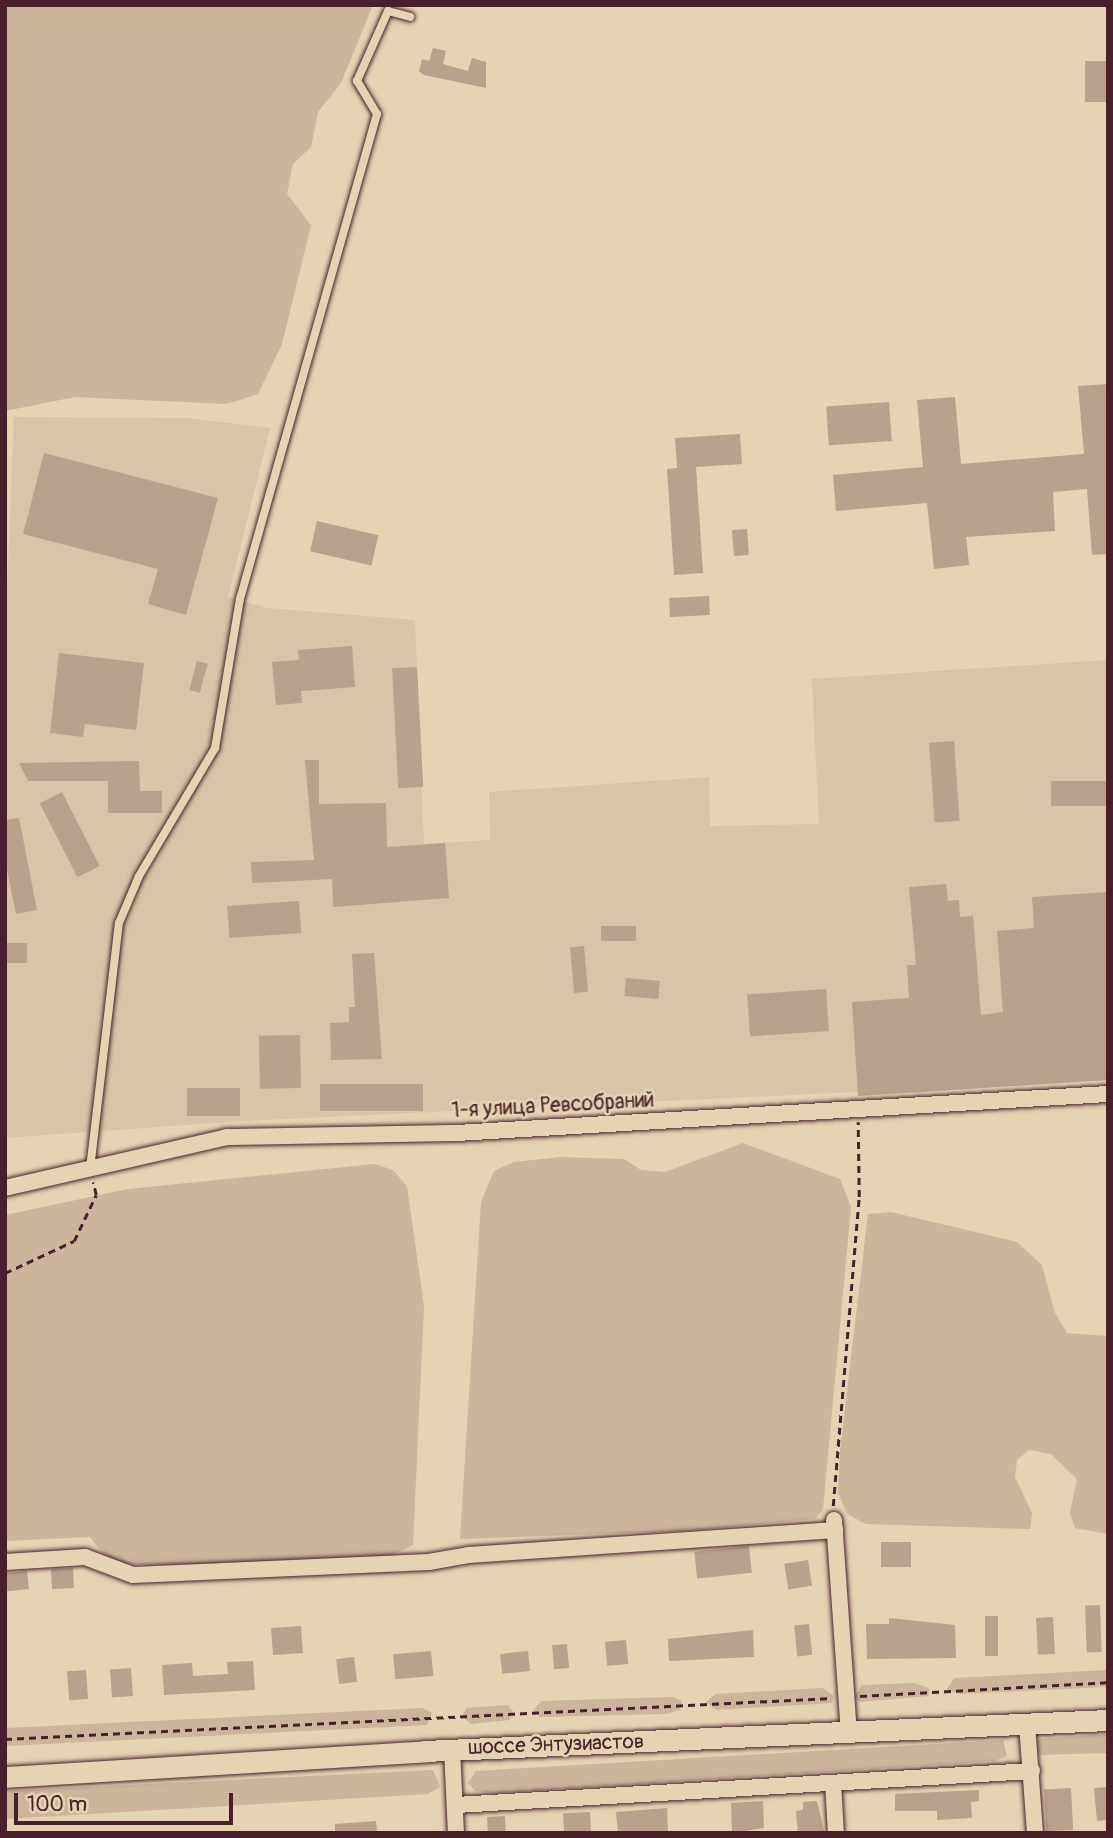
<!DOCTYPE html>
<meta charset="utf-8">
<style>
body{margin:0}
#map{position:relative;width:1113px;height:1838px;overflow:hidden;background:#e7d2b1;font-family:Pangolin,sans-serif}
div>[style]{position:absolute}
.built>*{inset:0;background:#dac3a6}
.green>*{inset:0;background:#ceb49b}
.building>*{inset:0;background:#bba08c;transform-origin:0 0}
.path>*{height:2.5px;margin-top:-1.25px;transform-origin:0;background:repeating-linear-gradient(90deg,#4a1f2b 0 7px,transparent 0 12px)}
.roads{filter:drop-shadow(0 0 2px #4a1f2b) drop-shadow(0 0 2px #4a1f2b)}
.service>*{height:8px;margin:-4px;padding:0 4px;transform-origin:4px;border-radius:4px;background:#e7d2b1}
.minor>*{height:16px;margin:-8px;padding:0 8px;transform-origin:8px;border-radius:8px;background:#e7d2b1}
.secondary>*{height:21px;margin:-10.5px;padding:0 10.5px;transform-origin:10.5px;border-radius:10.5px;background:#e7d2b1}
span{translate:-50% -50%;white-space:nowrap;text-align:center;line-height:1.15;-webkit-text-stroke:5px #e7d2b1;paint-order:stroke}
.street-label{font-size:21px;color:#4a1f2b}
.frame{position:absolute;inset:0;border:7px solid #4a1f2b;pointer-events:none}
.scale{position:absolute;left:14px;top:1793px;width:219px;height:32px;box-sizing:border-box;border:4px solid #4a1f2b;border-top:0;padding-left:9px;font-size:21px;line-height:24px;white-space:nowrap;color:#4a1f2b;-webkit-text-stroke:5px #e7d2b1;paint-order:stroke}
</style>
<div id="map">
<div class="built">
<i style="clip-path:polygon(14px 417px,188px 418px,270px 428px,228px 597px,268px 608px,415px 620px,424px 844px,490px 840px,489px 792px,709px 777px,710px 826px,819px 824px,812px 679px,1108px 660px,1108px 1080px,242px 1121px,5px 1138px,5px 639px)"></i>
</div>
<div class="green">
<i style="clip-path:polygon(5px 5px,373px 5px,341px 83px,318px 112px,311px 147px,293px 164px,287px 194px,311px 225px,282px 344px,258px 394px,226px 404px,75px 397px,5px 411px)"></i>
<i style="clip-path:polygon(743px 1143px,840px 1179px,851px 1207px,823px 1509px,815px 1519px,684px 1531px,460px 1539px,481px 1202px,494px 1171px,514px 1162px,561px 1157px,624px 1159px,641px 1170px,665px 1172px)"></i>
<i style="clip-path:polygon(375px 1164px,393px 1170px,407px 1186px,424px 1306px,413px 1545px,386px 1558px,251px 1566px,123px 1564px,106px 1558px,90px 1537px,5px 1541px,5px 1215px,128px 1189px)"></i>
<i style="clip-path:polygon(891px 1212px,1017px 1242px,1042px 1265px,1055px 1313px,1067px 1333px,1108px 1336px,1108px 1534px,1075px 1528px,1070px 1513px,1077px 1479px,1051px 1454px,1029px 1450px,1017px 1460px,1015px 1477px,1032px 1513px,1030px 1529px,866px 1524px,847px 1514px,838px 1492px,840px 1451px,868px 1214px)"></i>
<i style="clip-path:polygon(1108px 1670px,1108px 1687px,959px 1694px,947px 1689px,954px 1678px)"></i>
<i style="clip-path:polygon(914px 1683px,929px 1688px,929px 1696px,860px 1702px,854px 1697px,862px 1685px)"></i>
<i style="clip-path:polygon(823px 1688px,834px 1696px,832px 1703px,716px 1710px,706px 1702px,715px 1694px)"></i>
<i style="clip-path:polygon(673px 1697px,682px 1701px,680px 1710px,667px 1714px,540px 1717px,533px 1711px,541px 1701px)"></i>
<i style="clip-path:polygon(508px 1705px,514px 1713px,509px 1720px,471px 1724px,462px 1717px,466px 1708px)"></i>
<i style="clip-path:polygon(422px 1708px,432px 1713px,427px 1725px,5px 1746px,5px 1728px)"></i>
<i style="clip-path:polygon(1108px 1734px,1108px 1753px,1039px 1755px,1035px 1745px,1039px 1739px)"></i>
<i style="clip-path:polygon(1003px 1740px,1007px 1756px,995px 1761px,495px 1793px,475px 1791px,468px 1783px,476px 1771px)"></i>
<i style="clip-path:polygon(433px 1770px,440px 1787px,428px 1794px,5px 1819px,5px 1791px)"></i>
</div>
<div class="building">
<i style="clip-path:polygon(433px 48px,446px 51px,443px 64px,468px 71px,472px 58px,486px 62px,486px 88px,424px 75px,419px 71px,422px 59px,429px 61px)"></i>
<i style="left:1085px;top:61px;width:23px;height:41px"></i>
<i style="clip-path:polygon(1108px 384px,1108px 554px,1092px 555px,1087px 489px,1053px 492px,1055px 531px,966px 537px,969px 565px,934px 569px,927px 503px,836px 511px,833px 475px,923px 467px,917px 400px,955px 397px,961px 464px,1084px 454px,1078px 386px)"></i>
<i style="left:889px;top:402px;width:39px;height:63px;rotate:86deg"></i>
<i style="clip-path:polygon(740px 434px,742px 464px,696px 467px,703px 573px,674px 575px,667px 469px,677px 468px,675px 438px)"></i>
<i style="clip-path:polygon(44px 453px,218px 498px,186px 615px,148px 604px,158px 569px,23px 534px)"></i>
<i style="left:317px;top:521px;width:63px;height:31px;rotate:13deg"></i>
<i style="left:747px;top:529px;width:26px;height:15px;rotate:86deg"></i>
<i style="left:709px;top:596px;width:19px;height:40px;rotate:87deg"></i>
<i style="clip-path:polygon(352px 646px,355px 687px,301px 691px,302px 703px,276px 705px,272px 662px,299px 660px,298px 650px)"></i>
<i style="clip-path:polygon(59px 653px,144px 663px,136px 730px,85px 724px,83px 737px,50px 733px)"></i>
<i style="left:197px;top:661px;width:11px;height:30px;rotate:15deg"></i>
<i style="left:417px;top:667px;width:120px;height:25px;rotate:87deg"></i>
<i style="left:954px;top:741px;width:80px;height:25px;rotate:86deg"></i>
<i style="clip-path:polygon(305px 760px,319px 760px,319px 804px,386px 803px,387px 847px,445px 843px,449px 898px,333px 907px,332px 879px,252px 883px,251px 862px,314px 860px)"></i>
<i style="clip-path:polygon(139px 761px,140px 791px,162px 791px,162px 813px,108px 813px,108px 781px,28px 781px,19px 763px)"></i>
<i style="left:1108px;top:781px;width:25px;height:57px;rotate:90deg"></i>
<i style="left:62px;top:792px;width:83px;height:25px;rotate:63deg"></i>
<i style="clip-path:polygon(19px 818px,37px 910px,16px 914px,5px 860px,5px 820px)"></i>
<i style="clip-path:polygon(946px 884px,948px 901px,959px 900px,960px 917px,973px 916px,981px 1015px,1003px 1012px,997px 931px,1034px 928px,1032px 897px,1108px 892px,1108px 1080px,858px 1096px,852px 1002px,909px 998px,907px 965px,916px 965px,909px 887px)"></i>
<i style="left:299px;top:901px;width:32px;height:72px;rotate:86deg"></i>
<i style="left:636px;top:926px;width:15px;height:35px;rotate:90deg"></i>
<i style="left:5px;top:943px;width:22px;height:20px"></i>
<i style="left:584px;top:946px;width:46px;height:14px;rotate:85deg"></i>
<i style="clip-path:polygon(374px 953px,382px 1059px,331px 1060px,330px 1023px,349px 1022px,349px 1007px,355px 1007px,352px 954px)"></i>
<i style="left:626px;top:978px;width:34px;height:18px;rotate:5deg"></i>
<i style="left:826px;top:989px;width:42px;height:79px;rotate:86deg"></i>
<i style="left:300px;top:1035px;width:53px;height:41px;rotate:89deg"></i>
<i style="left:423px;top:1084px;width:27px;height:103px;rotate:90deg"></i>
<i style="left:240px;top:1088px;width:28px;height:53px;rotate:90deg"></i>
<i style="left:911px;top:1542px;width:25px;height:30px;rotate:90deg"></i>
<i style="left:749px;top:1546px;width:27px;height:55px;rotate:84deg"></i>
<i style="left:808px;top:1560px;width:26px;height:24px;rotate:81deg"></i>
<i style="left:73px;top:1568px;width:20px;height:22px;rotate:87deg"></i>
<i style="left:27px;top:1571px;width:18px;height:22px;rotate:84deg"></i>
<i style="left:1100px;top:1605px;width:47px;height:15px;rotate:88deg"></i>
<i style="left:985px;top:1616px;width:13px;height:40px"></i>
<i style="left:1053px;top:1617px;width:37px;height:17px;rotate:87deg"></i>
<i style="clip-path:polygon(889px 1618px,955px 1625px,956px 1658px,867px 1659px,866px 1624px,889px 1624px)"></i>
<i style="left:809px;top:1624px;width:31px;height:15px;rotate:84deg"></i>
<i style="left:301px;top:1626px;width:27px;height:30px;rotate:86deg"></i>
<i style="clip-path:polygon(753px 1630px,754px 1657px,669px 1661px,668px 1639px)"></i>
<i style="left:626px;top:1640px;width:24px;height:21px;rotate:85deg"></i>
<i style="left:567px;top:1644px;width:24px;height:15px;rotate:85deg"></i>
<i style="left:431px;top:1651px;width:25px;height:38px;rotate:85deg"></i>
<i style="left:528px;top:1651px;width:20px;height:28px;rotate:84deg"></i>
<i style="left:354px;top:1657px;width:25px;height:18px;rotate:83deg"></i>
<i style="clip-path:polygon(253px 1661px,255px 1690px,164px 1695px,162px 1665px,192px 1663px,193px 1676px,228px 1674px,227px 1662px)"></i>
<i style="left:131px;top:1668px;width:28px;height:21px;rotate:86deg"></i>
<i style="left:86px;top:1670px;width:29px;height:19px;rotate:86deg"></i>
<i style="clip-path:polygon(1108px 1787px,1108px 1820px,1097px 1821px,1094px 1788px)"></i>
<i style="left:1071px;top:1788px;width:42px;height:27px;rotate:87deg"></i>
<i style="clip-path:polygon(979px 1790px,979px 1801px,971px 1802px,972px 1818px,937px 1820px,937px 1811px,895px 1811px,895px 1794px)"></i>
<i style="clip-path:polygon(763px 1801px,764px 1828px,732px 1833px,731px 1803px)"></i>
<i style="clip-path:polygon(817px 1801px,824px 1831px,798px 1833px,796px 1811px,803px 1810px,803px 1802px)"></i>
<i style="clip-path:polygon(667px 1808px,668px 1833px,618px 1833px,616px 1812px)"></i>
<i style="left:590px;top:1812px;width:21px;height:27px;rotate:87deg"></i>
<i style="left:505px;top:1816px;width:17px;height:18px;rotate:87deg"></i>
<i style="clip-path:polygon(376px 1821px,377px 1833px,335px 1833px,335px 1824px)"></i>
</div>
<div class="path">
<i style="left:5px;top:1273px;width:76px;rotate:-24.9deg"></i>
<i style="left:74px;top:1241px;width:51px;rotate:-64.4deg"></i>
<i style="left:96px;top:1195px;width:13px;rotate:-103deg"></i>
<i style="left:833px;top:1506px;width:310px;rotate:-85.2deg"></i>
<i style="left:859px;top:1197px;width:75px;rotate:-90.8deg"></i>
<i style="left:860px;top:1696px;width:248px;rotate:-3.2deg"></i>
<i style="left:5px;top:1739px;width:828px;rotate:-2.84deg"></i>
</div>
<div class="roads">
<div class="service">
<i style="left:90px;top:1169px;width:248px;rotate:-83.3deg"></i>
<i style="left:119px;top:923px;width:51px;rotate:-66.9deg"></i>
<i style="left:139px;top:876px;width:149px;rotate:-59.3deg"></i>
<i style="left:215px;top:748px;width:151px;rotate:-80.5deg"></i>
<i style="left:240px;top:599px;width:504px;rotate:-74.23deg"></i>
<i style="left:377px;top:114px;width:39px;rotate:-121deg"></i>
<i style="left:357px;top:81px;width:77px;rotate:-66.1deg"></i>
<i style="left:388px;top:11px;width:23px;rotate:15deg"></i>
</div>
<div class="minor">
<i style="left:5px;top:1188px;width:228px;rotate:-12.9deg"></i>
<i style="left:227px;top:1137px;width:230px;rotate:-1deg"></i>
<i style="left:457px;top:1133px;width:652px;rotate:-3.43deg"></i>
<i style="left:834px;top:1520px;width:215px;rotate:86deg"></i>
<i style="left:5px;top:1562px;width:80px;rotate:-3.6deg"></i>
<i style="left:85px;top:1557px;width:51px;rotate:20.6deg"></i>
<i style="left:133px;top:1575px;width:296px;rotate:-2.5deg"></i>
<i style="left:429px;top:1562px;width:41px;rotate:-9.9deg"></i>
<i style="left:469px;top:1555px;width:367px;rotate:-3.9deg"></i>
<i style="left:1027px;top:1724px;width:109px;rotate:85.8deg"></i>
<i style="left:452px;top:1749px;width:84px;rotate:87.3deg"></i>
<i style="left:833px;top:1783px;width:50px;rotate:86.6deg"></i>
<i style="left:456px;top:1805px;width:577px;rotate:-3.38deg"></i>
</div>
<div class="secondary">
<i style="left:5px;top:1777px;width:421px;rotate:-3.5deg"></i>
<i style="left:425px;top:1751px;width:684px;rotate:-2.6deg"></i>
</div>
</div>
<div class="street-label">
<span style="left:553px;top:1106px;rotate:-3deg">1-я улица Ревсобраний</span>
<span style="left:556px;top:1745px;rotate:-2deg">шоссе Энтузиастов</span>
</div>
<div class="frame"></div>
<div class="scale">100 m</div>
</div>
